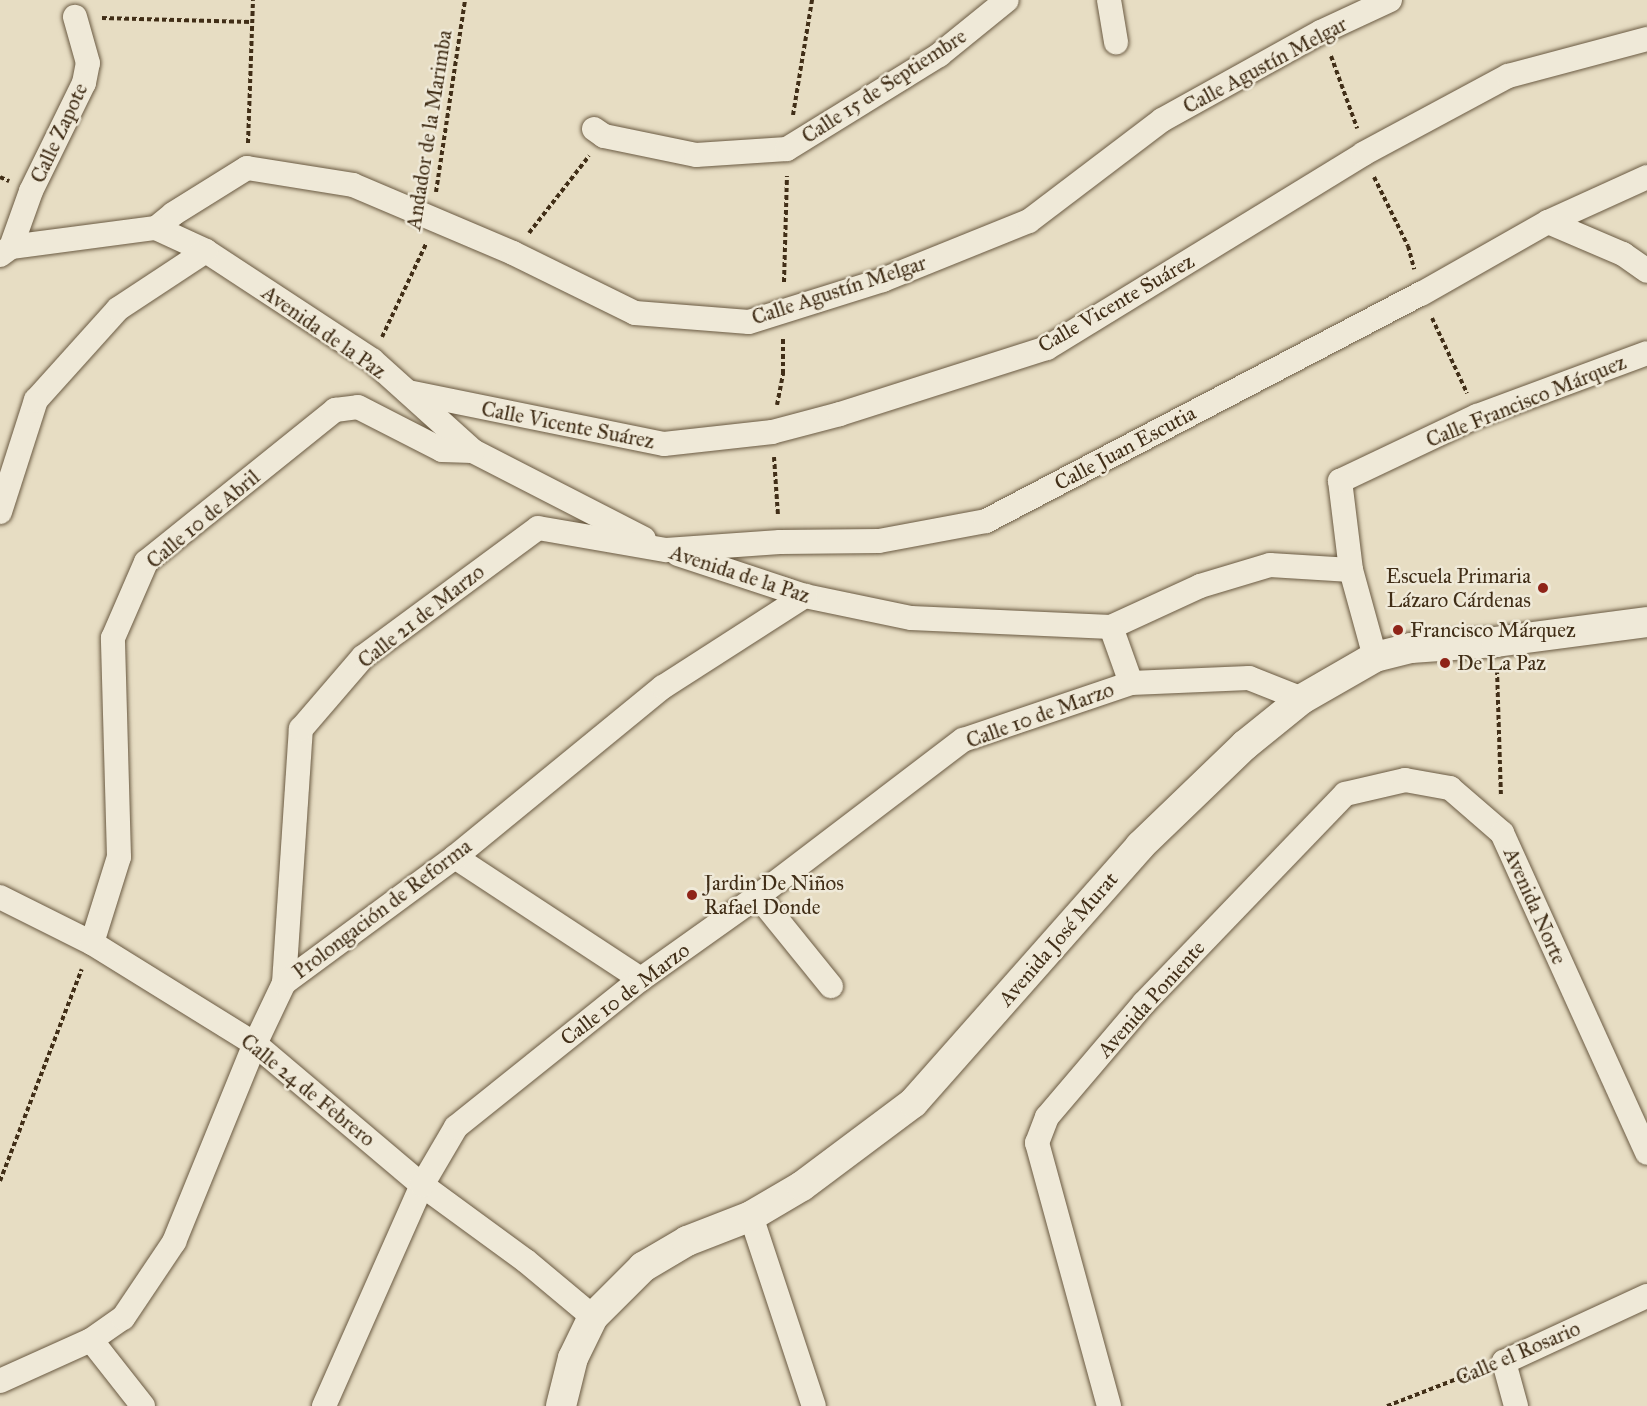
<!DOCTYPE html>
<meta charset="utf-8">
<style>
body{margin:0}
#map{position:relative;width:1647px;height:1406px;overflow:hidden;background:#e7ddc3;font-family:"IM FELL Great Primer",serif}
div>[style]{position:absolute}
.path>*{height:4px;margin-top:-2px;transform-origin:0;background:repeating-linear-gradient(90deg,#412e17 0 4.5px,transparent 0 7.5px)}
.roads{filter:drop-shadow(0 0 2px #6a5a42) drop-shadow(0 0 2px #6a5a42)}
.minor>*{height:24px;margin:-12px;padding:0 12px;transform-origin:12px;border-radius:12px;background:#efe9d8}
.tertiary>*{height:30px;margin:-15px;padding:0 15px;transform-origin:15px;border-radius:15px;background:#efe9d8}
.dots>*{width:16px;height:16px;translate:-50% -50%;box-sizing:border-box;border:3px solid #efe9d8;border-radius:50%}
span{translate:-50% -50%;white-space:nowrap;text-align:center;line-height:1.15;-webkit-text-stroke:5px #efe9d8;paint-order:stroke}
.street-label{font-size:21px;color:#412e17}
.poi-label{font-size:21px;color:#412e17}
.right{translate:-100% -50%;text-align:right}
.left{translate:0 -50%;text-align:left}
</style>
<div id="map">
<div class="path">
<i style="left:102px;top:18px;width:149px;rotate:1.5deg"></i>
<i style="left:1331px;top:56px;width:77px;rotate:70.1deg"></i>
<i style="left:793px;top:115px;width:117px;rotate:-80.6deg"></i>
<i style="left:248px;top:143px;width:143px;rotate:-88deg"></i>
<i style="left:0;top:177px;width:10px;rotate:24deg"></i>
<i style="left:1374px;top:177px;width:77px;rotate:63.8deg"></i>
<i style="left:1408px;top:246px;width:24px;rotate:75deg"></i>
<i style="left:436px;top:192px;width:194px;rotate:-81.4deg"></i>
<i style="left:529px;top:233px;width:98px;rotate:-52.1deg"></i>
<i style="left:784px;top:282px;width:106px;rotate:-88.4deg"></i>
<i style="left:1432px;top:318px;width:83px;rotate:65deg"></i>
<i style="left:382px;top:337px;width:103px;rotate:-64.7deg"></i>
<i style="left:777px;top:405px;width:32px;rotate:-79deg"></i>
<i style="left:783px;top:374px;width:36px;rotate:-90deg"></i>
<i style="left:774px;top:457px;width:58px;rotate:86.1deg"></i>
<i style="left:1497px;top:670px;width:127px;rotate:88.2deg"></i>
<i style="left:0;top:1181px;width:227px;rotate:-68.9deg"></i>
<i style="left:1387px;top:1406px;width:100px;rotate:-21.2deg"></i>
</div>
<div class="roads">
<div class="minor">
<i style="left:1109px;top:0;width:43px;rotate:80.5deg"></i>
<i style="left:594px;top:129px;width:12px;rotate:35deg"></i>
<i style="left:604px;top:136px;width:94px;rotate:11.7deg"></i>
<i style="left:696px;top:155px;width:91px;rotate:-3.8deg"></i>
<i style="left:787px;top:149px;width:179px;rotate:-31.7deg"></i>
<i style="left:939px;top:55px;width:87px;rotate:-39deg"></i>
<i style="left:1548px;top:222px;width:109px;rotate:-24.4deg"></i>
<i style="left:156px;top:228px;width:22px;rotate:-39deg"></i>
<i style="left:173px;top:214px;width:87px;rotate:-31.9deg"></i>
<i style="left:247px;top:168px;width:107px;rotate:9.1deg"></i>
<i style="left:353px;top:185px;width:174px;rotate:23deg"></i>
<i style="left:513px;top:253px;width:136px;rotate:26.2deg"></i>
<i style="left:635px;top:313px;width:114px;rotate:4.5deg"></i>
<i style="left:749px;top:322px;width:140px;rotate:-17.4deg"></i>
<i style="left:883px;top:280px;width:157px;rotate:-22deg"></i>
<i style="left:1029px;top:221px;width:167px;rotate:-37.2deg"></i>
<i style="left:1162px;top:120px;width:182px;rotate:-29deg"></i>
<i style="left:1321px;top:32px;width:76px;rotate:-24.9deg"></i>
<i style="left:11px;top:247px;width:59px;rotate:-70.3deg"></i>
<i style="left:31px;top:191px;width:120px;rotate:-63.9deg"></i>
<i style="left:84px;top:83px;width:20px;rotate:-79deg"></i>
<i style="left:88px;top:63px;width:48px;rotate:-105.8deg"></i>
<i style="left:0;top:255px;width:14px;rotate:-36deg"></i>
<i style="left:11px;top:247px;width:146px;rotate:-7.5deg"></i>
<i style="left:156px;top:228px;width:55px;rotate:24.7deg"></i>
<i style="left:206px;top:251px;width:199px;rotate:33.3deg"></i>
<i style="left:372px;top:360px;width:136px;rotate:42deg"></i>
<i style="left:473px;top:451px;width:192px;rotate:27.2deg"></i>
<i style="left:408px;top:392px;width:261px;rotate:11.5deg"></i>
<i style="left:664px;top:444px;width:109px;rotate:-6.3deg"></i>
<i style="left:772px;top:432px;width:70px;rotate:-14.8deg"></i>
<i style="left:840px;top:414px;width:217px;rotate:-17.7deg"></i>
<i style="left:1047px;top:348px;width:371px;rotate:-31.5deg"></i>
<i style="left:1363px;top:154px;width:165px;rotate:-28.3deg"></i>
<i style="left:1508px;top:76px;width:144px;rotate:-14.9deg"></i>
<i style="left:0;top:512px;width:118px;rotate:-72.2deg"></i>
<i style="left:36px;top:400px;width:122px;rotate:-48deg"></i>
<i style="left:118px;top:309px;width:105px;rotate:-33.4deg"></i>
<i style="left:678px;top:554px;width:134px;rotate:18.3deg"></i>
<i style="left:805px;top:596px;width:108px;rotate:11.7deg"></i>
<i style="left:911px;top:618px;width:200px;rotate:2.6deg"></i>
<i style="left:1111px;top:627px;width:98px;rotate:-24.7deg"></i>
<i style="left:1200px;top:586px;width:73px;rotate:-16.7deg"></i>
<i style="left:1270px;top:565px;width:81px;rotate:3.5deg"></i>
<i style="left:1111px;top:627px;width:59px;rotate:70.3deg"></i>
<i style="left:1375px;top:657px;width:90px;rotate:-105.4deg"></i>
<i style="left:1351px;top:570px;width:90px;rotate:-97deg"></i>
<i style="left:1340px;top:481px;width:152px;rotate:-25.4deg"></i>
<i style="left:1477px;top:416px;width:181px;rotate:-20.3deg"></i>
<i style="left:455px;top:857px;width:222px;rotate:33.3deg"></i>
<i style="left:758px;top:896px;width:116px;rotate:51deg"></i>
<i style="left:0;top:897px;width:103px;rotate:26.6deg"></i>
<i style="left:92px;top:943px;width:192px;rotate:31.8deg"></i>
<i style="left:255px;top:1044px;width:219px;rotate:40.2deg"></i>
<i style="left:422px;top:1185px;width:129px;rotate:36.2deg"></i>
<i style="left:526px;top:1261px;width:87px;rotate:39.9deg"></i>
<i style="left:92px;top:943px;width:90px;rotate:-72.6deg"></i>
<i style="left:119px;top:857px;width:219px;rotate:-91.6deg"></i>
<i style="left:113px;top:638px;width:83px;rotate:-66.5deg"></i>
<i style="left:146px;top:562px;width:243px;rotate:-38.8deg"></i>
<i style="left:335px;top:410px;width:23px;rotate:-7deg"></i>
<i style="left:358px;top:407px;width:94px;rotate:27.1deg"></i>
<i style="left:442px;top:450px;width:31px;rotate:2deg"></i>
<i style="left:284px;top:983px;width:255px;rotate:-86.2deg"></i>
<i style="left:301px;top:729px;width:95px;rotate:-49.3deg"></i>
<i style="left:363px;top:657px;width:217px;rotate:-36.4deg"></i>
<i style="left:538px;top:528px;width:130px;rotate:9.8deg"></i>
<i style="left:666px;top:550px;width:114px;rotate:-4deg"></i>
<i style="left:780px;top:542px;width:99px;rotate:-0.6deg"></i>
<i style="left:879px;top:541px;width:109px;rotate:-10.6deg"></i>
<i style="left:986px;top:521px;width:491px;rotate:-27.6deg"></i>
<i style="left:1421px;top:294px;width:146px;rotate:-29.6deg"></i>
<i style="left:1548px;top:222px;width:82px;rotate:23.1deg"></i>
<i style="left:1623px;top:254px;width:29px;rotate:35deg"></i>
<i style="left:751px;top:1216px;width:200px;rotate:71.7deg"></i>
<i style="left:91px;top:1340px;width:84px;rotate:51.8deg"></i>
<i style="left:0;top:1381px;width:100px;rotate:-24.3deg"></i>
<i style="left:91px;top:1340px;width:39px;rotate:-35deg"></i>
<i style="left:123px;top:1318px;width:92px;rotate:-56.1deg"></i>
<i style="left:174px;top:1242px;width:214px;rotate:-67.8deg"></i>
<i style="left:255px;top:1044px;width:68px;rotate:-64.6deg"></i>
<i style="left:284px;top:983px;width:212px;rotate:-36.4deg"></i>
<i style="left:455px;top:857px;width:269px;rotate:-39.3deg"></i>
<i style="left:663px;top:687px;width:169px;rotate:-32.7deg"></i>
<i style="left:324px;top:1406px;width:242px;rotate:-66.1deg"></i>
<i style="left:422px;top:1185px;width:67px;rotate:-59.6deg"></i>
<i style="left:456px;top:1127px;width:237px;rotate:-38.7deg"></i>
<i style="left:641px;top:979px;width:143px;rotate:-35.4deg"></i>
<i style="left:758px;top:896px;width:258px;rotate:-37.3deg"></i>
<i style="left:963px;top:740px;width:177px;rotate:-18.7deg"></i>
<i style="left:1131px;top:683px;width:118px;rotate:-2.4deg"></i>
<i style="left:1249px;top:678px;width:57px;rotate:21.6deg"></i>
<i style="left:1109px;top:1406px;width:273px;rotate:-105.3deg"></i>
<i style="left:1037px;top:1143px;width:28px;rotate:-69deg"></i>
<i style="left:1047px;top:1117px;width:150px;rotate:-49.6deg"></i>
<i style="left:1144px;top:1003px;width:290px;rotate:-46.1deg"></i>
<i style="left:1345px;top:794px;width:62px;rotate:-13.1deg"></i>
<i style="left:1405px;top:780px;width:46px;rotate:10.1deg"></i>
<i style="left:1450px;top:788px;width:69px;rotate:40.9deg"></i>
<i style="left:1502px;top:833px;width:351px;rotate:65.6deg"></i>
<i style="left:1516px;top:1406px;width:46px;rotate:-105.3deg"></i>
<i style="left:1504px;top:1362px;width:157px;rotate:-24.8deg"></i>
</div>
<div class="tertiary">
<i style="left:561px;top:1406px;width:49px;rotate:-76deg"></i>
<i style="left:573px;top:1358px;width:46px;rotate:-64deg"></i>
<i style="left:593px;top:1317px;width:71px;rotate:-45deg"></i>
<i style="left:643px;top:1267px;width:51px;rotate:-30.6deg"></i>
<i style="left:687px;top:1241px;width:69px;rotate:-21.3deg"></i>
<i style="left:751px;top:1216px;width:59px;rotate:-30.5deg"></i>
<i style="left:802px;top:1186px;width:139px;rotate:-36.8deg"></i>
<i style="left:913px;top:1103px;width:343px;rotate:-48.5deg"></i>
<i style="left:1140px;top:846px;width:146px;rotate:-43.9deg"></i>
<i style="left:1245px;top:745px;width:73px;rotate:-38.9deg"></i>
<i style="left:1302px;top:699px;width:84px;rotate:-29.9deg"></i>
<i style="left:1375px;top:657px;width:37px;rotate:-14deg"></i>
<i style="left:1411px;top:648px;width:85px;rotate:-4deg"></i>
<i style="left:1496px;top:642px;width:152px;rotate:-7.5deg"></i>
</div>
</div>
<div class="dots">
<i style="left:1543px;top:588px;background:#8f2418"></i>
<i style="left:1398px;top:630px;background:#8f2418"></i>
<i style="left:1445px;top:663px;background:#8f2418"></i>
<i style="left:692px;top:895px;background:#8f2418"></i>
</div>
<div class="street-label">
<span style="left:1265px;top:65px;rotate:-28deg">Calle Agustín Melgar</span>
<span style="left:884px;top:86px;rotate:-33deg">Calle 15 de Septiembre</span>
<span style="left:429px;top:130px;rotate:-81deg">Andador de la Marimba</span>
<span style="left:59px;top:133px;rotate:-65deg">Calle Zapote</span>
<span style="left:839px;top:290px;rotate:-18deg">Calle Agustín Melgar</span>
<span style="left:1116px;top:303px;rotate:-30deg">Calle Vicente Suárez</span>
<span style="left:324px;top:332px;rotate:35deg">Avenida de la Paz</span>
<span style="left:1526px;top:401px;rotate:-22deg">Calle Francisco Márquez</span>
<span style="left:568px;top:425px;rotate:11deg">Calle Vicente Suárez</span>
<span style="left:1125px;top:448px;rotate:-28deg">Calle Juan Escutia</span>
<span style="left:203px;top:519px;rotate:-40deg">Calle 10 de Abril</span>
<span style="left:740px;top:574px;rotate:18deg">Avenida de la Paz</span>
<span style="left:421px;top:616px;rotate:-38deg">Calle 21 de Marzo</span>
<span style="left:1040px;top:715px;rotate:-20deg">Calle 10 de Marzo</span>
<span style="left:1535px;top:906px;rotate:66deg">Avenida Norte</span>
<span style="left:382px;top:909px;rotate:-37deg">Prolongación de Reforma</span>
<span style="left:1058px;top:939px;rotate:-49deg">Avenida José Murat</span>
<span style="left:625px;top:994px;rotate:-37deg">Calle 10 de Marzo</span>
<span style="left:1151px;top:999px;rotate:-48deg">Avenida Poniente</span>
<span style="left:308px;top:1090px;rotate:39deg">Calle 24 de Febrero</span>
<span style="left:1518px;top:1353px;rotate:-23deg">Calle el Rosario</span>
</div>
<div class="poi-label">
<span class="right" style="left:1531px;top:588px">Escuela Primaria<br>Lázaro Cárdenas</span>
<span class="left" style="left:1410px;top:630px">Francisco Márquez</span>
<span class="left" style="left:1457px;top:663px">De La Paz</span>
<span class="left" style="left:704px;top:895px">Jardin De Niños<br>Rafael Donde</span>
</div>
</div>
